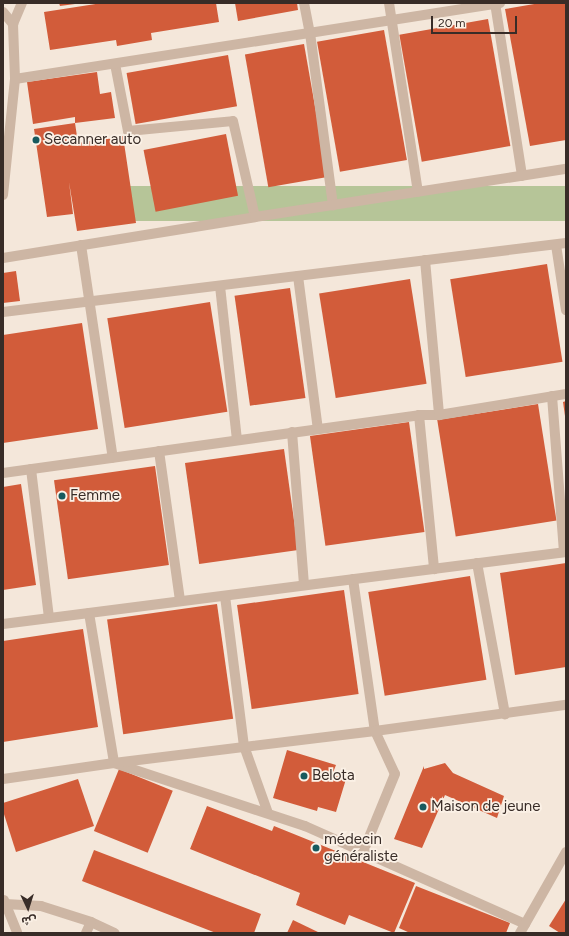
<!DOCTYPE html>
<meta charset="utf-8">
<style>
body{margin:0}
#map{position:relative;width:569px;height:936px;overflow:hidden;background:#f4e7da;font-family:Figtree,"Noto Sans Arabic",sans-serif}
div>[style]{position:absolute}
.green>*{inset:0;background:#b6c598;transform-origin:0 0}
.building>*{inset:0;background:#d25c3a;transform-origin:0 0}
.minor>*{height:10px;margin:-5px;padding:0 5px;transform-origin:5px;border-radius:5px;background:#cdb6a4}
.dots>*{width:11px;height:11px;translate:-50% -50%;box-sizing:border-box;border:2px solid #fbf1e6;border-radius:50%}
span{translate:-50% -50%;white-space:nowrap;text-align:center;line-height:1.15;-webkit-text-stroke:3.5px #fbf1e6;paint-order:stroke}
.poi-label{font-size:15px;color:#382c27}
.left{translate:0 -50%;text-align:left}
.frame{position:absolute;inset:0;border:4px solid #382c27;pointer-events:none}
.north{position:absolute;left:8px;top:888px;width:40px;height:40px;-webkit-text-stroke:3px #fbf1e6;paint-order:stroke;rotate:176deg;font-size:11px;font-weight:700;line-height:16px;text-align:center;color:#382c27}
.north::after{content:'';display:block;margin:auto;width:14px;height:18px;background:#382c27;clip-path:polygon(50% 0,100% 100%,50% 72%,0 100%)}
.scale{position:absolute;left:431px;top:16px;width:86px;height:18px;box-sizing:border-box;border:2px solid #382c27;border-top:0;padding-left:5px;font-size:12px;line-height:14px;white-space:nowrap;color:#382c27;-webkit-text-stroke:3px #fbf1e6;paint-order:stroke}
</style>
<div id="map">
<div class="green">
<i style="left:566px;top:186px;width:35px;height:471px;rotate:90deg"></i>
</div>
<div class="building">
<i style="clip-path:polygon(59px 3px,75px 3px,75px 4px,60px 6px)"></i>
<i style="clip-path:polygon(102px 3px,216px 3px,219px 22px,151px 33px,152px 40px,117px 46px,116px 40px,50px 50px,44px 12px)"></i>
<i style="clip-path:polygon(235px 3px,297px 3px,298px 10px,238px 21px)"></i>
<i style="clip-path:polygon(540px 3px,566px 3px,566px 140px,530px 146px,505px 9px)"></i>
<i style="left:488px;top:19px;width:129px;height:90px;rotate:80deg"></i>
<i style="left:384px;top:30px;width:132px;height:68px;rotate:80deg"></i>
<i style="left:304px;top:44px;width:135px;height:60px;rotate:80deg"></i>
<i style="left:228px;top:55px;width:52px;height:103px;rotate:80deg"></i>
<i style="clip-path:polygon(97px 72px,100px 94px,111px 92px,115px 118px,75px 123px,75px 117px,33px 124px,27px 82px)"></i>
<i style="clip-path:polygon(75px 123px,78px 143px,123px 136px,136px 223px,77px 231px,69px 182px,73px 214px,47px 217px,34px 129px)"></i>
<i style="left:226px;top:134px;width:63px;height:84px;rotate:79deg"></i>
<i style="left:547px;top:264px;width:99px;height:98px;rotate:81deg"></i>
<i style="clip-path:polygon(16px 271px,20px 301px,3px 303px,3px 273px)"></i>
<i style="left:410px;top:279px;width:106px;height:92px;rotate:81deg"></i>
<i style="left:290px;top:288px;width:111px;height:56px;rotate:82deg"></i>
<i style="left:210px;top:302px;width:111px;height:104px;rotate:81deg"></i>
<i style="clip-path:polygon(82px 323px,98px 429px,3px 443px,3px 335px)"></i>
<i style="clip-path:polygon(566px 401px,566px 416px,565px 416px,563px 402px)"></i>
<i style="left:538px;top:404px;width:118px;height:102px;rotate:81deg"></i>
<i style="left:409px;top:422px;width:111px;height:100px;rotate:82deg"></i>
<i style="left:284px;top:449px;width:102px;height:100px;rotate:82deg"></i>
<i style="left:155px;top:466px;width:100px;height:102px;rotate:82deg"></i>
<i style="clip-path:polygon(21px 484px,36px 585px,3px 590px,3px 487px)"></i>
<i style="clip-path:polygon(566px 563px,566px 667px,515px 675px,500px 573px)"></i>
<i style="left:470px;top:576px;width:105px;height:103px;rotate:81deg"></i>
<i style="left:344px;top:590px;width:105px;height:108px;rotate:82deg"></i>
<i style="left:217px;top:604px;width:116px;height:111px;rotate:82deg"></i>
<i style="clip-path:polygon(83px 629px,98px 727px,3px 742px,3px 641px)"></i>
<i style="clip-path:polygon(287px 750px,336px 765px,332px 775px,346px 779px,336px 812px,318px 807px,317px 811px,273px 798px)"></i>
<i style="clip-path:polygon(445px 763px,453px 773px,504px 796px,497px 818px,445px 795px,422px 848px,394px 839px,424px 766px,424px 769px)"></i>
<i style="left:119px;top:769px;width:58px;height:67px;rotate:22deg"></i>
<i style="clip-path:polygon(78px 779px,94px 826px,16px 852px,3px 811px,3px 803px)"></i>
<i style="clip-path:polygon(207px 806px,272px 831px,274px 826px,415px 883px,394px 933px,349px 915px,345px 925px,296px 905px,300px 893px,190px 849px)"></i>
<i style="clip-path:polygon(94px 850px,261px 914px,254px 933px,216px 933px,82px 881px)"></i>
<i style="clip-path:polygon(416px 886px,510px 923px,506px 933px,410px 933px,399px 928px)"></i>
<i style="clip-path:polygon(566px 899px,566px 933px,560px 933px,549px 926px)"></i>
<i style="clip-path:polygon(293px 920px,320px 933px,287px 933px)"></i>
</div>
<div class="minor">
<i style="left:304px;top:3px;width:31px;rotate:79deg"></i>
<i style="left:310px;top:33px;width:174px;rotate:82.4deg"></i>
<i style="left:389px;top:3px;width:191px;rotate:81.3deg"></i>
<i style="left:495px;top:3px;width:175px;rotate:81.1deg"></i>
<i style="left:3px;top:12px;width:16px;rotate:50deg"></i>
<i style="left:115px;top:64px;width:68px;rotate:79deg"></i>
<i style="left:128px;top:131px;width:105px;rotate:-5.4deg"></i>
<i style="left:233px;top:121px;width:98px;rotate:77.1deg"></i>
<i style="left:15px;top:79px;width:491px;rotate:-8.9deg"></i>
<i style="left:3px;top:195px;width:117px;rotate:-84.1deg"></i>
<i style="left:15px;top:79px;width:55px;rotate:-92.1deg"></i>
<i style="left:13px;top:24px;width:23px;rotate:-67deg"></i>
<i style="left:81px;top:245px;width:215px;rotate:81.5deg"></i>
<i style="left:556px;top:245px;width:66px;rotate:81.3deg"></i>
<i style="left:3px;top:258px;width:255px;rotate:-9.2deg"></i>
<i style="left:255px;top:217px;width:315px;rotate:-8.8deg"></i>
<i style="left:425px;top:260px;width:156px;rotate:84.8deg"></i>
<i style="left:298px;top:276px;width:154px;rotate:82.6deg"></i>
<i style="left:220px;top:286px;width:155px;rotate:83.7deg"></i>
<i style="left:3px;top:312px;width:567px;rotate:-6.99deg"></i>
<i style="left:552px;top:396px;width:156px;rotate:85.6deg"></i>
<i style="left:419px;top:415px;width:155px;rotate:84.4deg"></i>
<i style="left:292px;top:432px;width:153px;rotate:85.5deg"></i>
<i style="left:159px;top:451px;width:151px;rotate:82deg"></i>
<i style="left:31px;top:469px;width:150px;rotate:83.1deg"></i>
<i style="left:3px;top:473px;width:420px;rotate:-7.9deg"></i>
<i style="left:419px;top:415px;width:20px"></i>
<i style="left:439px;top:415px;width:129px;rotate:-9.4deg"></i>
<i style="left:477px;top:563px;width:154px;rotate:79.5deg"></i>
<i style="left:353px;top:579px;width:154px;rotate:81.8deg"></i>
<i style="left:375px;top:731px;width:47px;rotate:65.1deg"></i>
<i style="left:395px;top:774px;width:84px;rotate:112.3deg"></i>
<i style="left:225px;top:596px;width:151px;rotate:82.8deg"></i>
<i style="left:244px;top:746px;width:71px;rotate:70.3deg"></i>
<i style="left:89px;top:613px;width:152px;rotate:80.5deg"></i>
<i style="left:114px;top:763px;width:201px;rotate:18.3deg"></i>
<i style="left:305px;top:826px;width:241px;rotate:24deg"></i>
<i style="left:3px;top:624px;width:568px;rotate:-7.29deg"></i>
<i style="left:3px;top:779px;width:112px;rotate:-8.2deg"></i>
<i style="left:114px;top:763px;width:263px;rotate:-7deg"></i>
<i style="left:375px;top:731px;width:193px;rotate:-7.8deg"></i>
<i style="left:4px;top:900px;width:35px;rotate:68deg"></i>
<i style="left:5px;top:904px;width:36px;rotate:3deg"></i>
<i style="left:41px;top:906px;width:52px;rotate:17.7deg"></i>
<i style="left:91px;top:922px;width:26px;rotate:25deg"></i>
<i style="left:86px;top:933px;width:12px;rotate:-66deg"></i>
<i style="left:520px;top:933px;width:93px;rotate:-60.4deg"></i>
</div>
<div class="dots">
<i style="left:36px;top:140px;background:#185a5e"></i>
<i style="left:62px;top:496px;background:#185a5e"></i>
<i style="left:304px;top:776px;background:#185a5e"></i>
<i style="left:423px;top:807px;background:#185a5e"></i>
<i style="left:316px;top:848px;background:#185a5e"></i>
</div>
<div class="poi-label">
<span class="left" style="left:44px;top:140px">Secanner auto</span>
<span class="left" style="left:70px;top:496px">Femme</span>
<span class="left" style="left:312px;top:776px">Belota</span>
<span class="left" style="left:431px;top:807px">Maison de jeune</span>
<span class="left" style="left:324px;top:848px">médecin<br>généraliste</span>
</div>
<div class="frame"></div>
<div class="north">ش</div>
<div class="scale">20 m</div>
</div>
